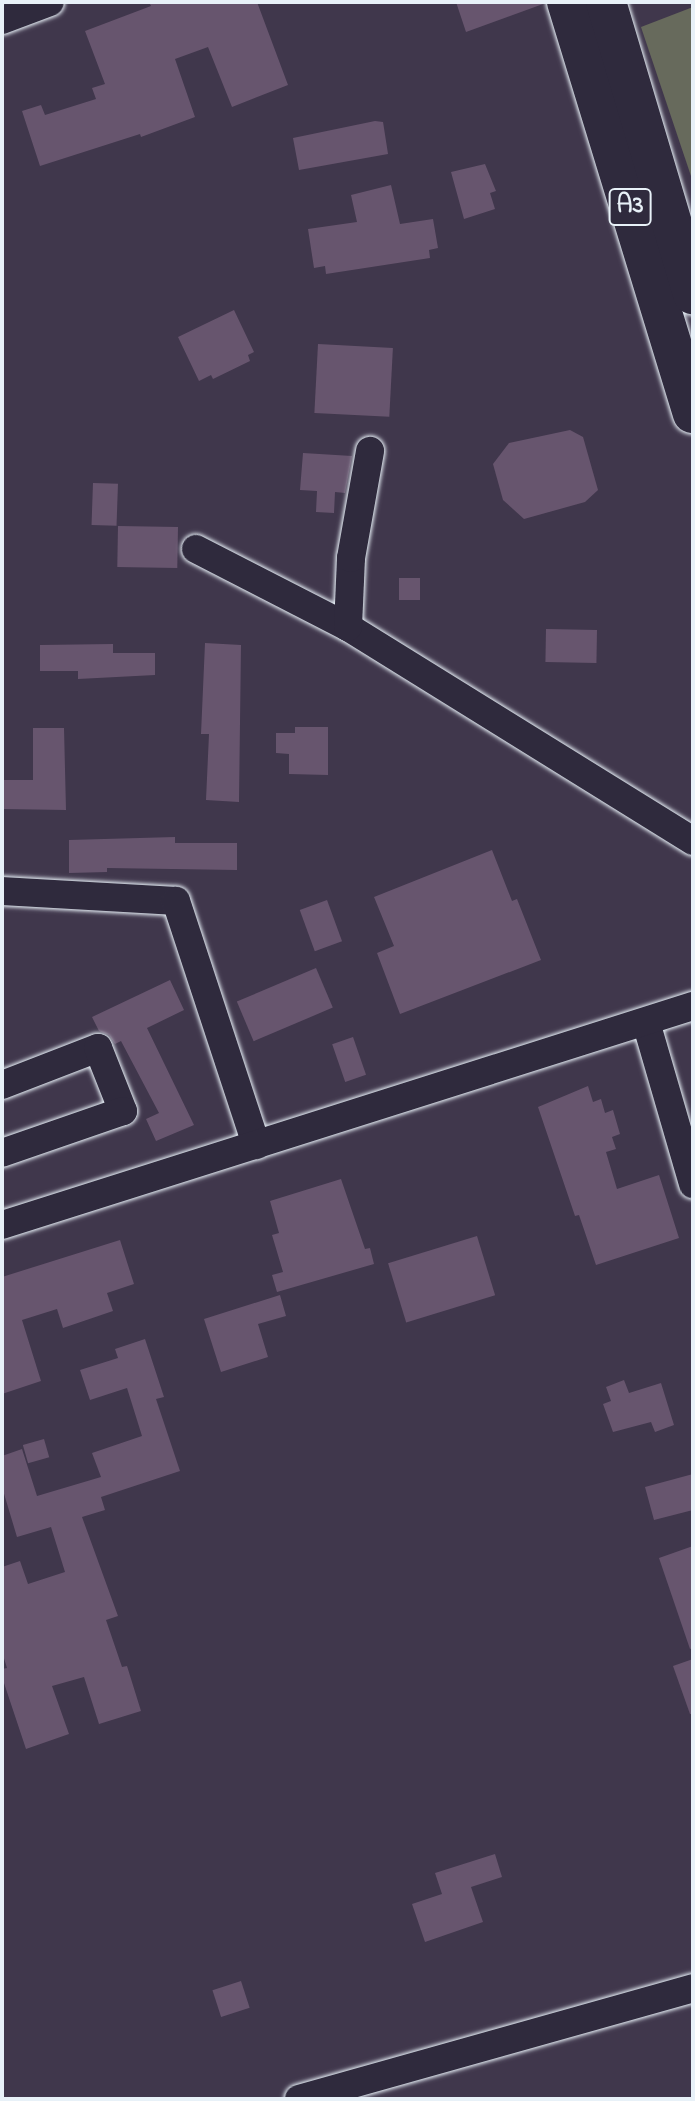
<!DOCTYPE html>
<style>
body{margin:0}
#map{position:relative;width:695px;height:2101px;overflow:hidden;background:#40374c;font-family:"Indie Flower",sans-serif}
div>[style]{position:absolute}
.green>*{inset:0;background:#676a5c}
.building>*{inset:0;background:#67556e;transform-origin:0 0}
.roads{filter:drop-shadow(0 0 2px #e8f1f8) drop-shadow(0 0 2px #e8f1f8)}
.minor>*{height:28px;margin:-14px;padding:0 14px;transform-origin:14px;border-radius:14px;background:#2f2a3d}
.highway>*{height:40px;margin:-20px;padding:0 20px;transform-origin:20px;border-radius:20px;background:#2f2a3d}
span{translate:-50% -50%;white-space:nowrap;text-align:center;line-height:1.15;-webkit-text-stroke:6px #2f2a3d;paint-order:stroke}
.shield-label span{padding:2px 6px;background:#2f2a3d;border:2px solid;border-radius:6px;-webkit-text-stroke-width:0}
.shield-label{font-size:26px;color:#e8f1f8;font-weight:700}
.frame{position:absolute;inset:0;border:4px solid #e8f1f8;pointer-events:none}
</style>
<div id="map">
<div class="green">
<i style="clip-path:polygon(693px 7px,693px 182px,641px 27px)"></i>
</div>
<div class="building">
<i style="clip-path:polygon(149px 2px,257px 2px,288px 85px,232px 107px,208px 47px,175px 59px,195px 117px,141px 137px,140px 134px,40px 166px,22px 111px,41px 105px,45px 115px,96px 99px,92px 88px,105px 84px,85px 31px,151px 6px)"></i>
<i style="clip-path:polygon(456px 2px,542px 2px,543px 4px,466px 32px)"></i>
<i style="clip-path:polygon(375px 121px,383px 122px,388px 154px,299px 170px,293px 138px)"></i>
<i style="clip-path:polygon(485px 164px,496px 191px,490px 193px,495px 209px,464px 219px,451px 172px)"></i>
<i style="clip-path:polygon(391px 185px,400px 224px,433px 219px,438px 248px,429px 250px,430px 258px,326px 274px,325px 266px,314px 268px,308px 229px,357px 222px,351px 195px)"></i>
<i style="clip-path:polygon(234px 310px,254px 352px,248px 355px,250px 361px,213px 379px,211px 375px,199px 381px,178px 337px)"></i>
<i style="left:318px;top:344px;width:75px;height:69px;rotate:3deg"></i>
<i style="clip-path:polygon(570px 430px,583px 437px,598px 490px,585px 502px,524px 519px,503px 500px,493px 464px,509px 443px)"></i>
<i style="clip-path:polygon(303px 453px,352px 456px,345px 493px,335px 492px,334px 513px,316px 512px,317px 491px,300px 490px)"></i>
<i style="left:93px;top:483px;width:25px;height:42px;rotate:2deg"></i>
<i style="left:118px;top:526px;width:60px;height:41px;rotate:1deg"></i>
<i style="left:399px;top:578px;width:21px;height:22px"></i>
<i style="left:546px;top:629px;width:51px;height:33px;rotate:1deg"></i>
<i style="clip-path:polygon(205px 643px,241px 645px,239px 802px,206px 800px,209px 734px,201px 734px)"></i>
<i style="clip-path:polygon(113px 644px,113px 653px,155px 653px,155px 675px,78px 679px,78px 671px,40px 671px,40px 645px)"></i>
<i style="clip-path:polygon(295px 727px,328px 727px,328px 775px,289px 774px,289px 754px,276px 753px,276px 733px,295px 733px)"></i>
<i style="clip-path:polygon(33px 728px,64px 728px,66px 810px,2px 809px,2px 780px,33px 780px)"></i>
<i style="clip-path:polygon(175px 837px,175px 843px,237px 843px,237px 870px,107px 868px,107px 872px,69px 873px,69px 840px)"></i>
<i style="clip-path:polygon(492px 850px,512px 901px,517px 899px,541px 960px,400px 1014px,377px 953px,394px 946px,374px 897px)"></i>
<i style="left:327px;top:900px;width:44px;height:29px;rotate:70deg"></i>
<i style="left:316px;top:968px;width:43px;height:86px;rotate:67deg"></i>
<i style="clip-path:polygon(170px 980px,184px 1010px,147px 1028px,194px 1125px,156px 1141px,146px 1119px,159px 1113px,121px 1041px,115px 1044px,109px 1035px,99px 1031px,92px 1017px)"></i>
<i style="left:353px;top:1037px;width:40px;height:22px;rotate:71deg"></i>
<i style="clip-path:polygon(588px 1086px,593px 1102px,601px 1099px,605px 1113px,613px 1110px,620px 1134px,612px 1137px,616px 1149px,606px 1152px,617px 1189px,659px 1175px,679px 1238px,596px 1265px,579px 1215px,575px 1216px,538px 1107px)"></i>
<i style="clip-path:polygon(341px 1179px,365px 1249px,370px 1248px,374px 1264px,277px 1292px,272px 1275px,283px 1272px,272px 1235px,279px 1233px,270px 1201px)"></i>
<i style="left:477px;top:1236px;width:62px;height:93px;rotate:73deg"></i>
<i style="clip-path:polygon(120px 1240px,134px 1284px,107px 1293px,113px 1311px,63px 1328px,57px 1309px,22px 1320px,41px 1381px,2px 1394px,2px 1277px)"></i>
<i style="clip-path:polygon(280px 1295px,286px 1316px,258px 1324px,268px 1357px,221px 1372px,204px 1319px)"></i>
<i style="clip-path:polygon(145px 1339px,164px 1397px,156px 1399px,180px 1471px,101px 1497px,105px 1510px,82px 1517px,118px 1616px,106px 1620px,122px 1667px,127px 1666px,141px 1711px,99px 1724px,84px 1677px,52px 1686px,69px 1734px,26px 1749px,2px 1677px,2px 1669px,7px 1668px,2px 1652px,2px 1567px,20px 1561px,28px 1584px,65px 1572px,51px 1527px,17px 1537px,2px 1487px,2px 1456px,22px 1449px,37px 1496px,101px 1477px,92px 1453px,142px 1436px,127px 1388px,90px 1400px,80px 1370px,118px 1358px,115px 1349px)"></i>
<i style="clip-path:polygon(624px 1380px,629px 1393px,661px 1383px,674px 1425px,655px 1432px,651px 1422px,613px 1432px,603px 1404px,611px 1401px,606px 1387px)"></i>
<i style="left:44px;top:1439px;width:19px;height:22px;rotate:74deg"></i>
<i style="clip-path:polygon(693px 1474px,693px 1510px,654px 1520px,645px 1487px)"></i>
<i style="clip-path:polygon(693px 1546px,693px 1648px,690px 1649px,659px 1558px)"></i>
<i style="clip-path:polygon(693px 1659px,693px 1714px,690px 1714px,673px 1666px)"></i>
<i style="clip-path:polygon(495px 1854px,502px 1877px,471px 1887px,483px 1922px,425px 1942px,412px 1904px,442px 1894px,435px 1873px)"></i>
<i style="left:241px;top:1981px;width:28px;height:30px;rotate:72deg"></i>
</div>
<div class="roads">
<div class="minor">
<i style="left:2px;top:20px;width:51px;rotate:-20.6deg"></i>
<i style="left:196px;top:549px;width:171px;rotate:27.2deg"></i>
<i style="left:348px;top:627px;width:406px;rotate:31.8deg"></i>
<i style="left:348px;top:627px;width:69px;rotate:-87.5deg"></i>
<i style="left:351px;top:558px;width:109px;rotate:-79.9deg"></i>
<i style="left:2px;top:891px;width:174px;rotate:3.3deg"></i>
<i style="left:176px;top:901px;width:257px;rotate:71.8deg"></i>
<i style="left:646px;top:1022px;width:169px;rotate:73.8deg"></i>
<i style="left:2px;top:1085px;width:103px;rotate:-21.1deg"></i>
<i style="left:98px;top:1048px;width:68px;rotate:68.4deg"></i>
<i style="left:123px;top:1111px;width:128px;rotate:160.9deg"></i>
<i style="left:2px;top:1225px;width:725px;rotate:-17.59deg"></i>
<i style="left:299px;top:2099px;width:409px;rotate:-15.7deg"></i>
</div>
<div class="highway">
<i style="left:567px;top:2px;width:430px;rotate:73deg"></i>
<i style="left:606px;top:2px;width:305px;rotate:73.4deg"></i>
</div>
</div>
<div class="shield-label">
<span style="left:630px;top:207px">A3</span>
</div>
<div class="frame"></div>
</div>
